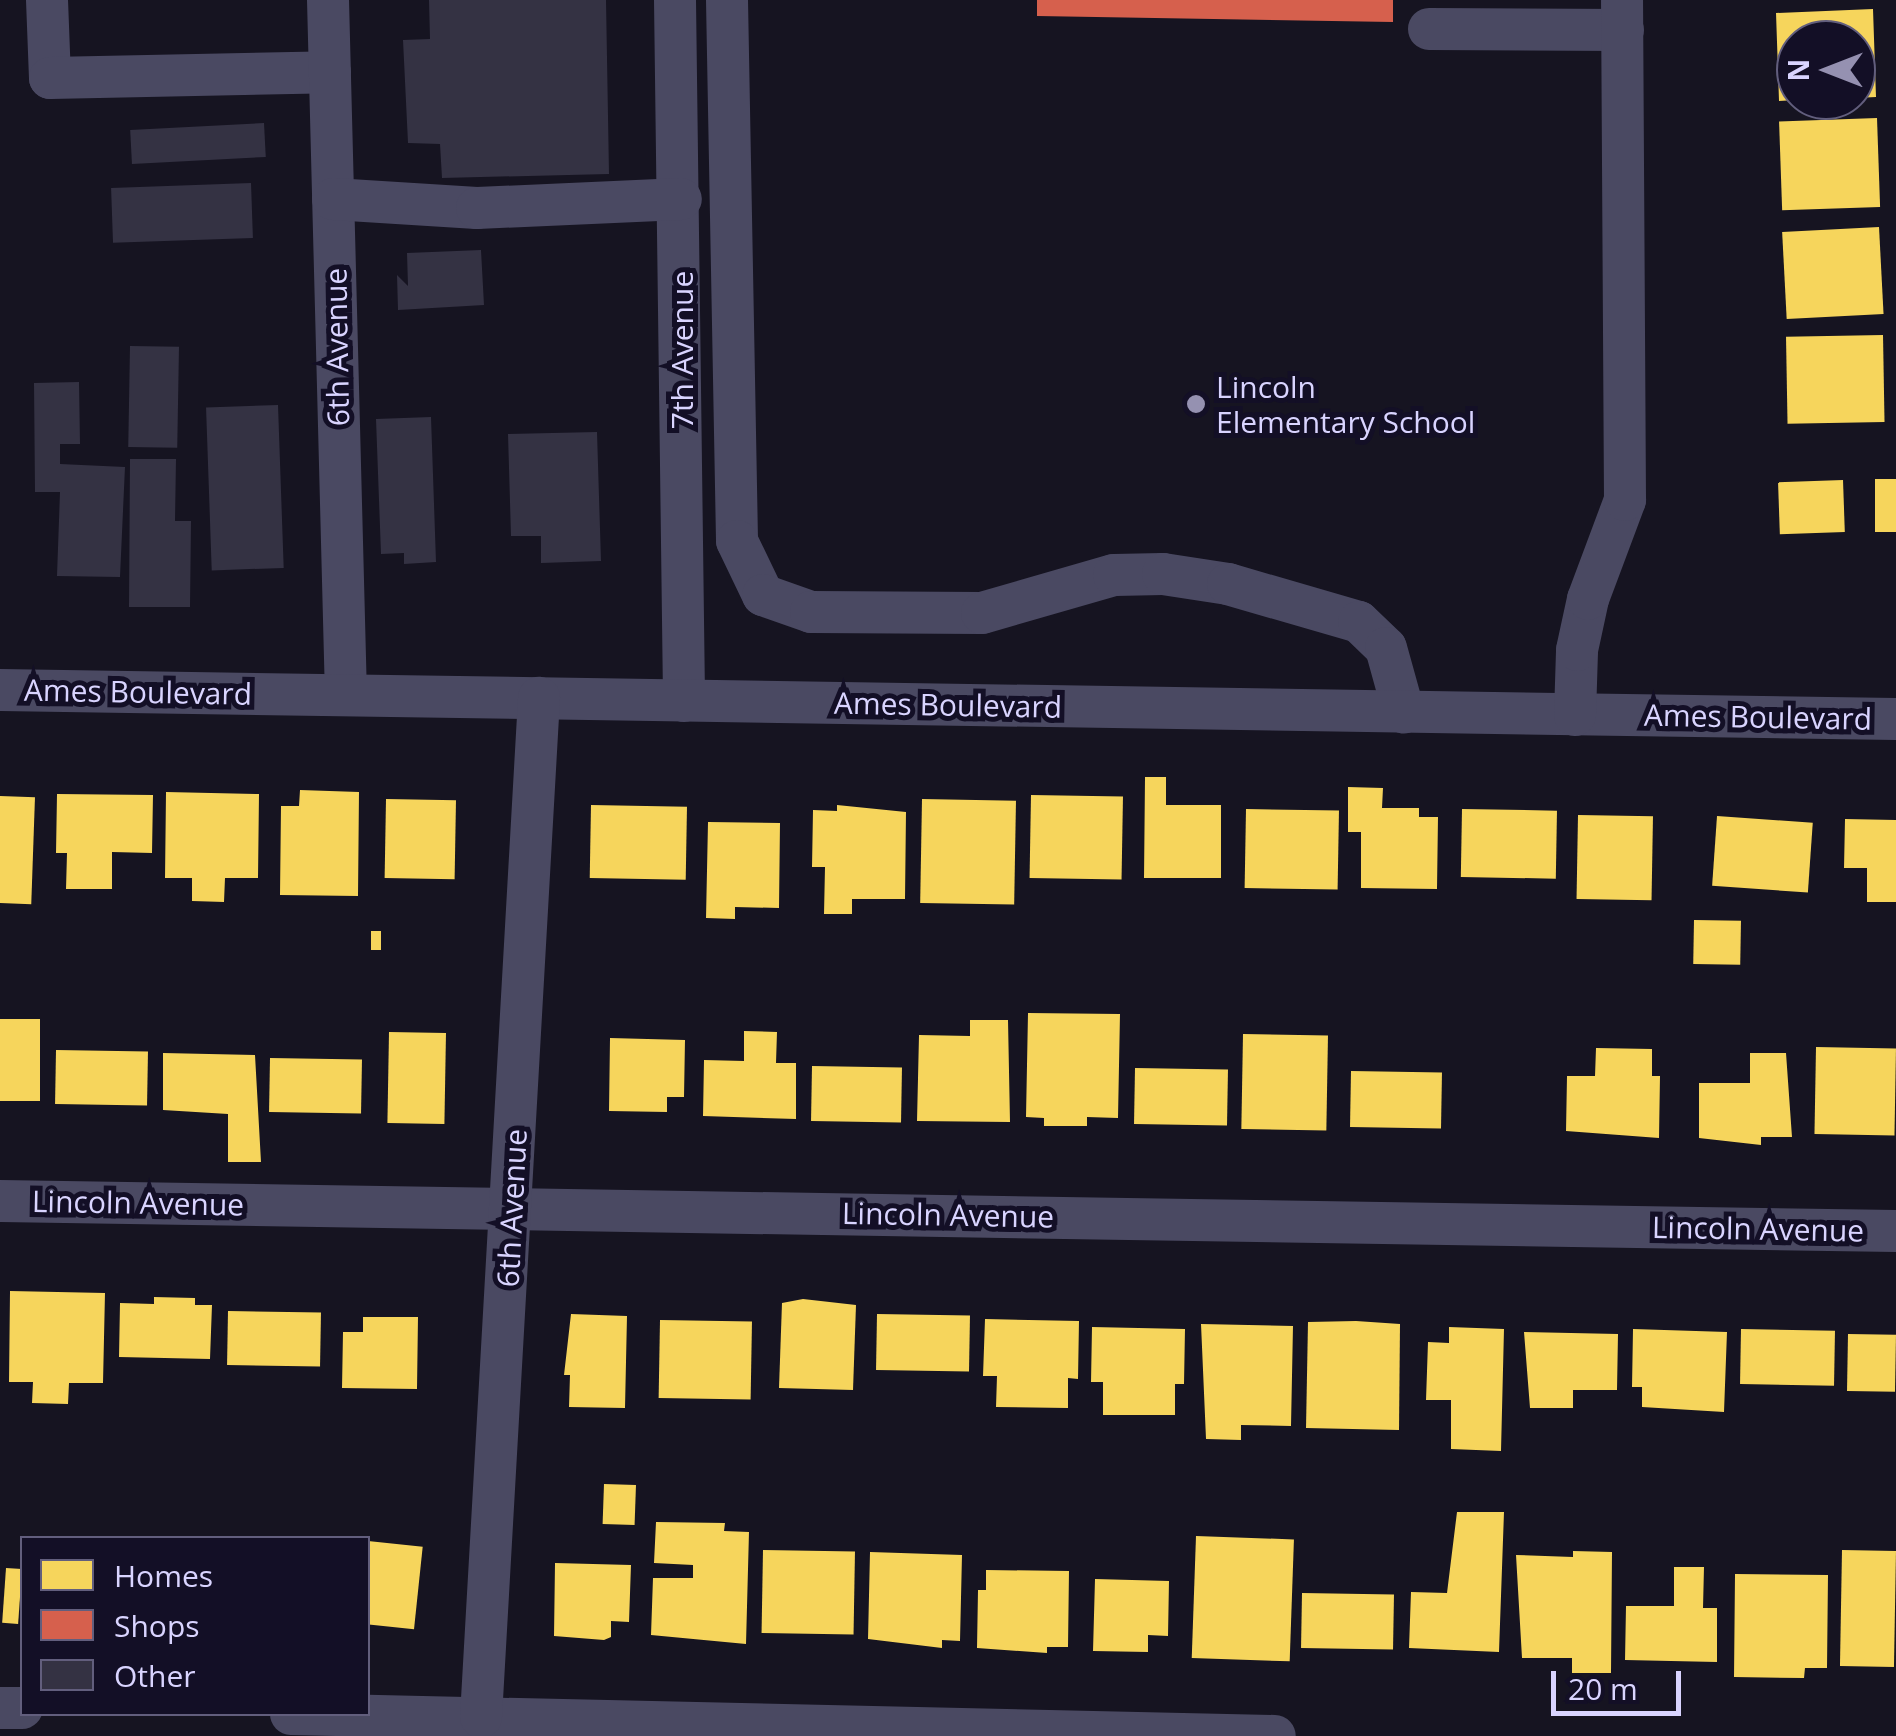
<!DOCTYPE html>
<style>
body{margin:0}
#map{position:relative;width:1896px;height:1736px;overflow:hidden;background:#161421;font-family:"Open Sans",sans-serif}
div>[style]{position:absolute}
.homes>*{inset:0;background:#f6d55c;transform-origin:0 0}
.shops>*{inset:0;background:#d6604d}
.building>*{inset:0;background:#343243;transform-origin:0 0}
.minor>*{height:42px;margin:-21px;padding:0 21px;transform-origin:21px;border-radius:21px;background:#4a4962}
.dots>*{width:28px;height:28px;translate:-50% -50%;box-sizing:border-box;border:5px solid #130f26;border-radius:50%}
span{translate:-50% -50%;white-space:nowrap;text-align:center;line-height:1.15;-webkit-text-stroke:10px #130f26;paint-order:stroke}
.street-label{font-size:30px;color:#d9d4ff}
.poi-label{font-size:30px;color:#d9d4ff}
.left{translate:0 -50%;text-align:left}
.legend{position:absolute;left:20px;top:1536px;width:350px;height:180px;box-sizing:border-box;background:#130f26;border:2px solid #625e7d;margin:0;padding:12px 18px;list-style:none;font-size:30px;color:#d9d4ff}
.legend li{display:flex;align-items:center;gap:20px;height:50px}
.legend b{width:50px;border:2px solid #625e7d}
.north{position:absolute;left:1776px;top:20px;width:100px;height:100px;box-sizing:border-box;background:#130f26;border:2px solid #625e7d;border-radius:50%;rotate:270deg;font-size:28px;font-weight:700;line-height:40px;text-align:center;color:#d9d4ff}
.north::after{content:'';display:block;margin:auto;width:35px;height:45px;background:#9591b1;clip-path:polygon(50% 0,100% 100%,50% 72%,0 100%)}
.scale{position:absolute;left:1551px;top:1671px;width:130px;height:45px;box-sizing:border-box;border:5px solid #d9d4ff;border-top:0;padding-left:12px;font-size:30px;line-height:35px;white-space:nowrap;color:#d9d4ff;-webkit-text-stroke:8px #130f26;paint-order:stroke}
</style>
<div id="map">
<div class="homes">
<i style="clip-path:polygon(1873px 9px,1876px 97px,1856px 98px,1856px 40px,1796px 40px,1796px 100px,1779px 101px,1776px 13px)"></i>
<i style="left:1877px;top:118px;width:89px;height:98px;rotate:88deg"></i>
<i style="left:1879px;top:227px;width:87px;height:97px;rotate:87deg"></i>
<i style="left:1883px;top:335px;width:87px;height:97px;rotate:89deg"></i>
<i style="left:1896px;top:479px;width:53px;height:21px;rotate:90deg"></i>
<i style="left:1843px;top:480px;width:52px;height:65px;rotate:88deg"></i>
<i style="clip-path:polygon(1145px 777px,1166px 777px,1166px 805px,1221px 805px,1221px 878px,1144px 878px)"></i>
<i style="clip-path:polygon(1348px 787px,1383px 788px,1382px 808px,1419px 808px,1419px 817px,1438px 817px,1437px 889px,1361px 888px,1361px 832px,1348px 832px)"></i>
<i style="clip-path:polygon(300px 790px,359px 792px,358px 896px,280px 895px,281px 806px,299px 806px)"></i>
<i style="clip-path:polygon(166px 792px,259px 794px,258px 878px,225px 878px,224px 902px,192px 901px,192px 878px,165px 878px)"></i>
<i style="clip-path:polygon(57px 794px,153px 795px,152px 853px,112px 852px,112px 889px,66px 889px,67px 853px,56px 853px)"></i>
<i style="left:1031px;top:795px;width:92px;height:83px;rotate:1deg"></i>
<i style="left:0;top:796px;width:35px;height:107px;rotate:2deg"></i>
<i style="left:386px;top:799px;width:70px;height:79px;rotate:1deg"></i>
<i style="left:922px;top:799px;width:94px;height:104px;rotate:1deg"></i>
<i style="left:591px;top:805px;width:96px;height:73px;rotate:1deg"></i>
<i style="clip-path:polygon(837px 805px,906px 812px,905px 899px,852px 899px,852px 914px,824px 914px,825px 867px,812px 867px,813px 810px,837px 811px)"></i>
<i style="left:1246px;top:809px;width:93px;height:79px;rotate:1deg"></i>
<i style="left:1462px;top:809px;width:95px;height:68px;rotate:1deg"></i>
<i style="left:1578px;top:815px;width:75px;height:84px;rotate:1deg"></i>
<i style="left:1717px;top:816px;width:96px;height:70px;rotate:4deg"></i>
<i style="clip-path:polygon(1845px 819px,1896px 820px,1896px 902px,1867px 902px,1867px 868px,1844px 868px)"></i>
<i style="clip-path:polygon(708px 822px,780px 823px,779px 908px,735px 907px,735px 919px,706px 918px)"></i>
<i style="left:1694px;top:920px;width:47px;height:44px;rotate:1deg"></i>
<i style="left:371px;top:931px;width:10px;height:19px"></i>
<i style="clip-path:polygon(1028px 1013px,1120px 1014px,1118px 1118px,1087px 1117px,1087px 1126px,1044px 1126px,1044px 1118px,1026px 1117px)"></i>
<i style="left:0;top:1019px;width:40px;height:82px"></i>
<i style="clip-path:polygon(970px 1020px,1008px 1020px,1010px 1122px,917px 1121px,919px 1035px,970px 1036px)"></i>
<i style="clip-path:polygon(744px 1031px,777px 1032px,776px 1063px,796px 1063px,796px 1119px,703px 1116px,704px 1060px,744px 1061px)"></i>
<i style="left:389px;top:1032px;width:57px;height:91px;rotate:1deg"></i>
<i style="left:1243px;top:1034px;width:85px;height:95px;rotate:1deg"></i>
<i style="clip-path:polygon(610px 1038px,685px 1040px,684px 1097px,667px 1097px,667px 1112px,609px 1111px)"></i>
<i style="left:1816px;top:1047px;width:80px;height:87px;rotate:1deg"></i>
<i style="clip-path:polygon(1596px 1048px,1652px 1049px,1652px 1076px,1660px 1076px,1659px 1138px,1566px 1131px,1567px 1076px,1595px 1076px)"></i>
<i style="left:56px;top:1050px;width:92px;height:54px;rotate:1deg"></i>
<i style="clip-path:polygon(163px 1053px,255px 1055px,261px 1162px,228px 1162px,228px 1114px,163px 1110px)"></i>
<i style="clip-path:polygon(1750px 1053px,1786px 1053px,1792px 1137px,1761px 1137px,1761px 1145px,1699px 1138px,1699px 1083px,1750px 1083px)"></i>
<i style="left:270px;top:1058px;width:92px;height:54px;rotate:1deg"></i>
<i style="left:812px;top:1066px;width:90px;height:55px;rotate:1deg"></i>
<i style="left:1135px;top:1068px;width:93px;height:56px;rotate:1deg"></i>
<i style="left:1351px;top:1071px;width:91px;height:56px;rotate:1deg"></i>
<i style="clip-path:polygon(10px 1291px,105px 1293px,103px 1383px,69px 1383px,68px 1404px,32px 1403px,33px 1382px,9px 1382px)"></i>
<i style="clip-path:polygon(154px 1297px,195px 1298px,195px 1305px,212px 1305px,210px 1359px,119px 1357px,120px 1303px,154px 1304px)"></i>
<i style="clip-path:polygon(803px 1299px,856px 1305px,853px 1390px,779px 1388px,782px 1303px)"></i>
<i style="left:228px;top:1311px;width:93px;height:54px;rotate:1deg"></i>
<i style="clip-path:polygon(571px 1314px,627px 1316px,625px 1408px,569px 1407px,570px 1375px,564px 1375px)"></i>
<i style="left:877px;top:1314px;width:93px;height:56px;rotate:1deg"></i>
<i style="clip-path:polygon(363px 1317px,418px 1317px,417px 1389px,342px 1388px,343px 1332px,363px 1332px)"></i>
<i style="clip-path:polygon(985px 1319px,1079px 1321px,1078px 1379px,1068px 1378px,1068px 1408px,996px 1407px,997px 1376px,983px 1376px)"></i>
<i style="left:660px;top:1320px;width:92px;height:78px;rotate:1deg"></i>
<i style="clip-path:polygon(1356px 1321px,1400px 1324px,1399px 1430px,1306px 1428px,1308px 1322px)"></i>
<i style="clip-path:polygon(1201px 1324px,1293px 1326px,1291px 1426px,1241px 1425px,1241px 1440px,1206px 1439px)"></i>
<i style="clip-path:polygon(1092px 1327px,1185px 1329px,1184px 1384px,1175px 1384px,1175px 1415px,1103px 1415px,1103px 1382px,1091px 1382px)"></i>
<i style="clip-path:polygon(1449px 1327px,1504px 1329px,1501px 1451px,1451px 1449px,1451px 1400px,1426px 1400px,1428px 1342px,1449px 1343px)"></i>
<i style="clip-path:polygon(1633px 1329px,1727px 1332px,1724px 1412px,1642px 1407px,1642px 1387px,1632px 1387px)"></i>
<i style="left:1741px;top:1329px;width:94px;height:55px;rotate:1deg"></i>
<i style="clip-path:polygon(1524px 1332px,1618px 1334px,1617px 1390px,1573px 1390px,1573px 1408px,1530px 1408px)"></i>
<i style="left:1848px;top:1334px;width:48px;height:57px;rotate:1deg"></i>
<i style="left:604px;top:1484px;width:32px;height:40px;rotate:2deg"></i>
<i style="clip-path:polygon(1457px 1512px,1504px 1512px,1499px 1652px,1409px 1648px,1411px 1592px,1447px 1593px)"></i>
<i style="clip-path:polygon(656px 1522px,725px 1523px,724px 1531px,749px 1532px,746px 1644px,651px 1635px,653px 1578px,693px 1578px,693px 1565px,654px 1563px)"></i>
<i style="left:1196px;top:1536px;width:98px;height:122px;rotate:2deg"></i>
<i style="left:368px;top:1541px;width:55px;height:83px;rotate:6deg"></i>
<i style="left:763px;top:1550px;width:92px;height:83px;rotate:1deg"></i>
<i style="left:1842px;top:1550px;width:54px;height:116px;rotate:1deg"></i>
<i style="clip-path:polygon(1573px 1551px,1612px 1552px,1611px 1673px,1572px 1673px,1572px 1658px,1522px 1658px,1516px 1555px,1573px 1557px)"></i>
<i style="clip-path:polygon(870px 1552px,962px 1555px,960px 1641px,942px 1640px,942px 1648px,868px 1639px)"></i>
<i style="clip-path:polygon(555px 1563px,631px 1565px,629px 1622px,611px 1621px,611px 1637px,604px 1640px,554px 1636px)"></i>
<i style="clip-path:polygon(1674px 1567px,1704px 1567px,1703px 1608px,1717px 1608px,1717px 1662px,1625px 1660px,1626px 1606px,1674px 1606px)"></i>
<i style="left:6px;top:1568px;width:16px;height:55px;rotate:4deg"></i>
<i style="clip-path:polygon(986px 1570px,1069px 1571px,1068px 1647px,1047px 1647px,1047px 1653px,977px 1648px,978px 1590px,986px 1590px)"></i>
<i style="clip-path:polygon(1735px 1574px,1828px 1575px,1827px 1668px,1805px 1668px,1804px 1678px,1734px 1677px)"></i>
<i style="clip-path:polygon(1095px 1579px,1169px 1581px,1168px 1636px,1148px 1635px,1148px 1652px,1093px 1651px)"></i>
<i style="left:1302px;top:1593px;width:92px;height:55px;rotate:1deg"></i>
</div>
<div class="shops">
<i style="clip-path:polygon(1037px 0,1393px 0,1393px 22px,1037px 16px)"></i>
</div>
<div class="building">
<i style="clip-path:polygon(429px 0,606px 0,609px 174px,442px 178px,440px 144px,408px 143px,403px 40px,430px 39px)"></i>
<i style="left:264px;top:123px;width:34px;height:134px;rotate:87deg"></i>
<i style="left:251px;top:183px;width:55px;height:140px;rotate:88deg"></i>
<i style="clip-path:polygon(481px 250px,484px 305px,398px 310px,397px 275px,408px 286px,407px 253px)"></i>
<i style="left:130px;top:346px;width:49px;height:101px;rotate:1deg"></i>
<i style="clip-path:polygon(79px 382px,80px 444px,60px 444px,60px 464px,125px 467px,120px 577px,57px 576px,60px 492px,35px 492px,34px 383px)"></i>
<i style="left:278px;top:405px;width:163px;height:72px;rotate:88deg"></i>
<i style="clip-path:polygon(431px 417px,436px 562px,404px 564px,404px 553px,381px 554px,376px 419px)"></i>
<i style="clip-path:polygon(597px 432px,601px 561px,541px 563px,541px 536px,511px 536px,508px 434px)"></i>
<i style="clip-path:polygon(130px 459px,176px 459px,175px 521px,191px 521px,190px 607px,129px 607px)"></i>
</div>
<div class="minor">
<i style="left:47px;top:0;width:78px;rotate:87.8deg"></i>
<i style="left:50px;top:78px;width:280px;rotate:-1.2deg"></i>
<i style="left:328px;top:0;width:695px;rotate:88.52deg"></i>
<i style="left:675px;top:0;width:701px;rotate:89.26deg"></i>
<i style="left:727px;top:0;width:541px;rotate:88.94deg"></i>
<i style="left:737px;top:541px;width:60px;rotate:64.3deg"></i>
<i style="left:763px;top:595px;width:51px;rotate:19.5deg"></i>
<i style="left:811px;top:612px;width:171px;rotate:0.3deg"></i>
<i style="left:982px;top:613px;width:137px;rotate:-16.1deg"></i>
<i style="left:1114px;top:575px;width:49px;rotate:-1.2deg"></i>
<i style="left:1163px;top:574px;width:66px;rotate:8.7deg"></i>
<i style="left:1228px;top:584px;width:136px;rotate:16.2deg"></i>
<i style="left:1359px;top:622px;width:37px;rotate:44deg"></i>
<i style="left:1386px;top:648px;width:67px;rotate:74.5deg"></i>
<i style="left:1429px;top:29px;width:194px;rotate:0.3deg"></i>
<i style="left:333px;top:199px;width:144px;rotate:3.6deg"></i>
<i style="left:477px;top:208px;width:204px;rotate:-2.5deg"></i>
<i style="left:0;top:690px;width:1896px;rotate:0.88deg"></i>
<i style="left:1575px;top:715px;width:65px;rotate:-88.2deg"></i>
<i style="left:1577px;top:650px;width:52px;rotate:-77.8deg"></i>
<i style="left:1588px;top:599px;width:106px;rotate:-69.5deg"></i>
<i style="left:1625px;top:500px;width:500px;rotate:-90.34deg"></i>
<i style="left:0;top:1201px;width:1896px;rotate:0.91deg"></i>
<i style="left:0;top:1708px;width:22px"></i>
<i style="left:291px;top:1714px;width:984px;rotate:1.28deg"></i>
<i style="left:481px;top:1717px;width:1021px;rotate:-86.74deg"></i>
</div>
<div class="dots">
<i style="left:1196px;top:404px;background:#9591b1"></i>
</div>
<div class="street-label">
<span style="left:337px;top:347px;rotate:-91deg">6th Avenue</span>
<span style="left:682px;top:350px;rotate:-90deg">7th Avenue</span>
<span style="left:138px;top:692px;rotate:1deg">Ames Boulevard</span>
<span style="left:948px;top:705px;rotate:1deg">Ames Boulevard</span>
<span style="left:1758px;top:717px;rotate:1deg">Ames Boulevard</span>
<span style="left:138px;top:1203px;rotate:1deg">Lincoln Avenue</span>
<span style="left:512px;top:1208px;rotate:-87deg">6th Avenue</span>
<span style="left:948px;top:1215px;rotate:1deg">Lincoln Avenue</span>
<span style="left:1758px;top:1229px;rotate:1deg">Lincoln Avenue</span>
</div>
<div class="poi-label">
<span class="left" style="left:1216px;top:404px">Lincoln<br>Elementary School</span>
</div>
<ul class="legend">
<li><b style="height:28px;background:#f6d55c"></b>Homes</li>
<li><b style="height:28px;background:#d6604d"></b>Shops</li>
<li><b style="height:28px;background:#343243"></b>Other</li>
</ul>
<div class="north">N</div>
<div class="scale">20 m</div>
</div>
